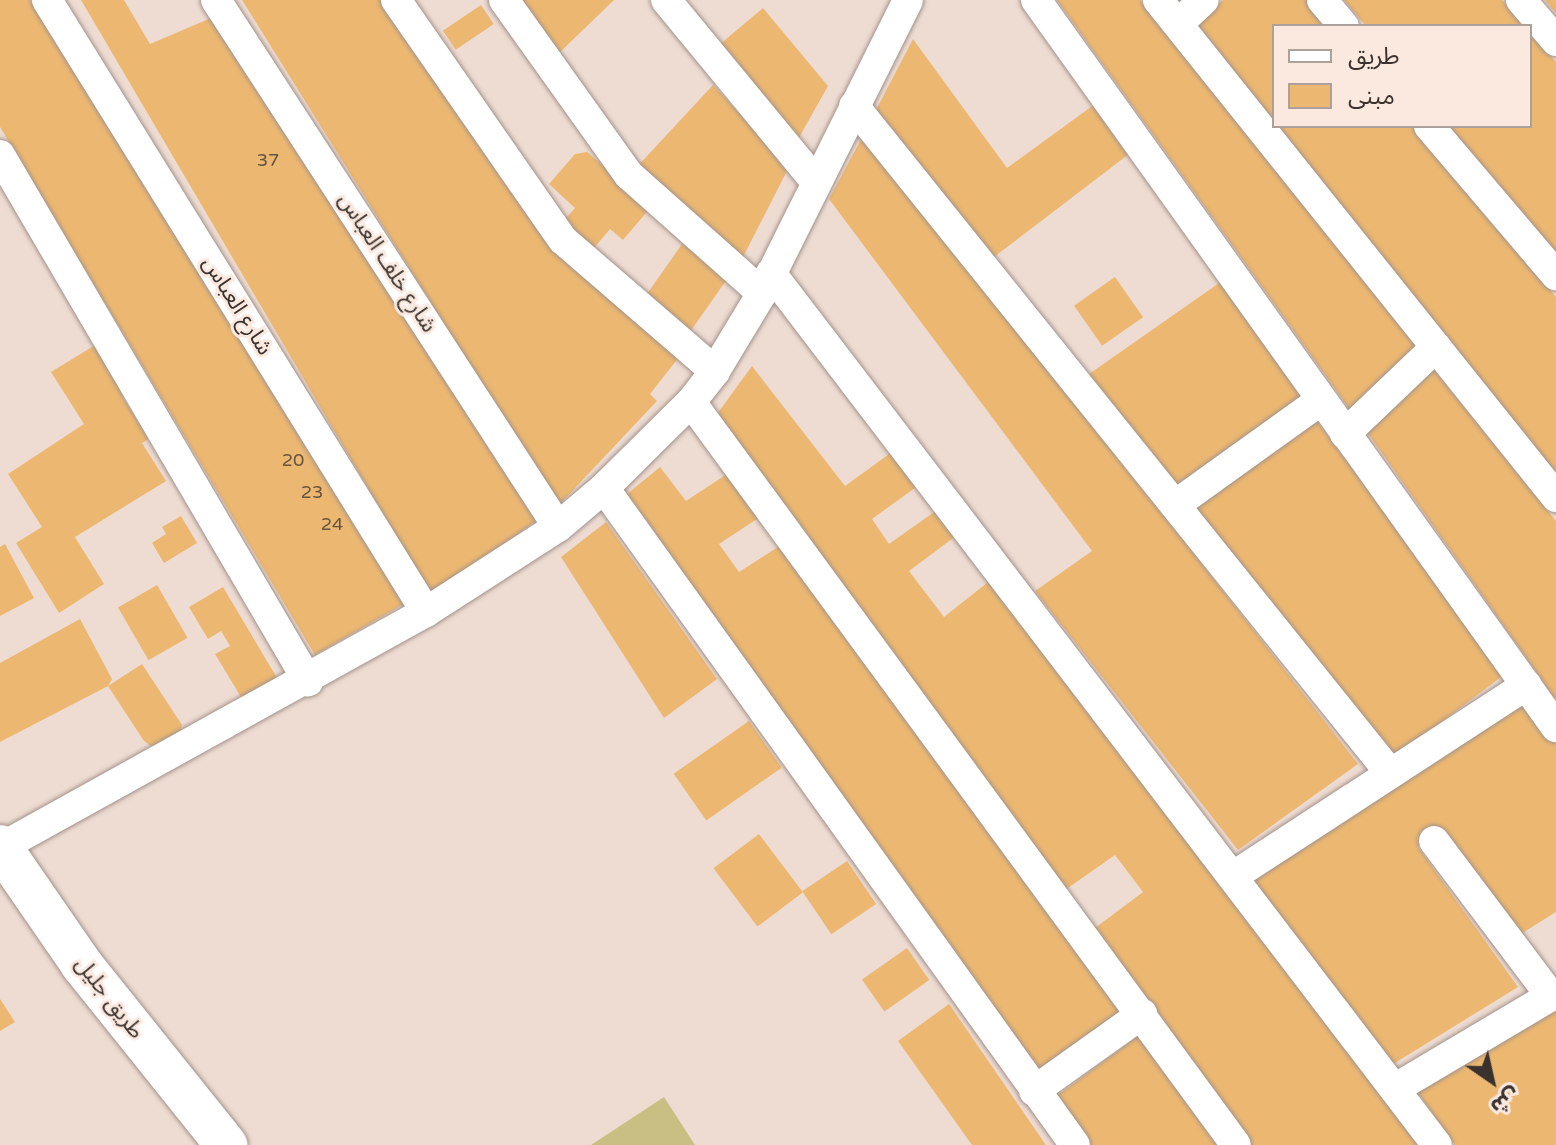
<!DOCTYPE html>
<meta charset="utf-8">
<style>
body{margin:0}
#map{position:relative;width:1556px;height:1145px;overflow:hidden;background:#eedcd3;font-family:"Varela Round","Noto Sans Arabic",sans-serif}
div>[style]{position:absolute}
.green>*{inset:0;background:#c9bf83}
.building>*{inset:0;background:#ecb871;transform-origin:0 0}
.roads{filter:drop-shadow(0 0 2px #a3928a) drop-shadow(0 0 2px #a3928a)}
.street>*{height:30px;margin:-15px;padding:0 15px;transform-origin:15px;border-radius:15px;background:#fff}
.secondary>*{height:42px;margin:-21px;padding:0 21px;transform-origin:21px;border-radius:21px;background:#fff}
span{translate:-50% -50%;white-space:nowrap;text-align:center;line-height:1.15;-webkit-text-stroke:6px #fbe9e0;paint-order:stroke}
.number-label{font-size:18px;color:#66543f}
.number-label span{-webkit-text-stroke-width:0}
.street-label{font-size:22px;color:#39322e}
.legend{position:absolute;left:1272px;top:24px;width:260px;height:104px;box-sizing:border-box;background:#fbe9e0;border:2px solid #ada099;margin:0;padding:10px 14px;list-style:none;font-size:24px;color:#39322e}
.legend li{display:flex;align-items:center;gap:16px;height:40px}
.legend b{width:40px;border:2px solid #ada099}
.north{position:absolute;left:1452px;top:1041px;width:80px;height:80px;-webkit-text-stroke:6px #fbe9e0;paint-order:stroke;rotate:146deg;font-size:22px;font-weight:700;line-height:32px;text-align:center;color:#39322e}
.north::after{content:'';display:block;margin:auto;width:28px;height:36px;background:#39322e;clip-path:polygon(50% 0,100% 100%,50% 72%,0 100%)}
</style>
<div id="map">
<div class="green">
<i style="clip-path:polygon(664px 1097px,695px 1145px,591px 1145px)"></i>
</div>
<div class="building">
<i style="clip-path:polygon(0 0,30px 0,407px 602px,315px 655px,0 127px)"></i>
<i style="clip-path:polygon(81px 0,124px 0,150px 44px,218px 15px,537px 520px,432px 597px)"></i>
<i style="clip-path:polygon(242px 0,390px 0,558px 244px,683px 352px,650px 394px,657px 401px,558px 506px)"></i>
<i style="clip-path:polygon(519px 0,614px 0,556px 56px)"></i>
<i style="clip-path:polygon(1057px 0,1140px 0,1417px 348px,1351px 411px)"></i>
<i style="clip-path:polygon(1223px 0,1312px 0,1334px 26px,1274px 26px,1274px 122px,1197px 23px)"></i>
<i style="clip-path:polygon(1344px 0,1502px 0,1525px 26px,1366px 26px)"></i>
<i style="clip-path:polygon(1545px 0,1556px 0,1556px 13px)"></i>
<i style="left:481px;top:5px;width:23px;height:46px;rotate:56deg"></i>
<i style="clip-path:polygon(763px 8px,828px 86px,796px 143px,719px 45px)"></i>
<i style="clip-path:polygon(1530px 32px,1556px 62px,1556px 253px,1449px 126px,1530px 126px)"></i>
<i style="clip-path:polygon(913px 39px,1007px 168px,1095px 104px,1129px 154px,994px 257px,876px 110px)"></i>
<i style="clip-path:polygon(713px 85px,789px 167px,740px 263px,634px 170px)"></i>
<i style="clip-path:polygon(1277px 126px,1416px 126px,1556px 297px,1556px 473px)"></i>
<i style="clip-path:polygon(865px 132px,1358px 764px,1238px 850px,1035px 591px,1092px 551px,829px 199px)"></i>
<i style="clip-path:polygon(587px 152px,651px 207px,623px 240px,610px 229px,594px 248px,556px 229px,575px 208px,549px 184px,575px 154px)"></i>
<i style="left:682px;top:244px;width:57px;height:69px;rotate:35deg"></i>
<i style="left:1115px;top:277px;width:49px;height:50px;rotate:55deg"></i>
<i style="left:1222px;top:281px;width:145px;height:168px;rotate:55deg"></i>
<i style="clip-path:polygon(105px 339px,133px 387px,122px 396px,149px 439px,142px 443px,166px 481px,75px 537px,104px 584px,59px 613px,16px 543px,42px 527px,8px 474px,84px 424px,51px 372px)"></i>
<i style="clip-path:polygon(1430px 365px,1556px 521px,1556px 700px,1363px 426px)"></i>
<i style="clip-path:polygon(752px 366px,845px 486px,892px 452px,919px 485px,872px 519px,889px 544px,937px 510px,956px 536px,909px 571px,944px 617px,992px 579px,1421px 1145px,1250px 1145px,1095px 928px,1143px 892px,1115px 855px,1065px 890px,717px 414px)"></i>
<i style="left:1315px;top:419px;width:318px;height:151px;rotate:53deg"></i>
<i style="clip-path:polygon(660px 467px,686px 501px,727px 474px,760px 517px,719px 544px,739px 572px,781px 545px,1126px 1010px,1036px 1078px,621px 499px)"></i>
<i style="clip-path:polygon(181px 516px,197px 543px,164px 563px,152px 543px,166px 534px,162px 527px)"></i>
<i style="clip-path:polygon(606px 522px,717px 679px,664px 718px,561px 557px)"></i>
<i style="clip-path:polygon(5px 544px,34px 598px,0 616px,0 547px)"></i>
<i style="left:157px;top:585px;width:61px;height:45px;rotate:60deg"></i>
<i style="clip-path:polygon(223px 587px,283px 688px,247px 707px,215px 654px,230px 646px,221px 631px,208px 639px,189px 607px)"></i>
<i style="clip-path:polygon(80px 619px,112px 679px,108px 686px,0 742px,0 663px)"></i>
<i style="clip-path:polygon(142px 664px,182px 725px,178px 738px,157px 750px,144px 741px,108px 686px)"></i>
<i style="clip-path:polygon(1524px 697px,1556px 742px,1556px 912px,1521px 934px,1445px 830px,1418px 847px,1518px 987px,1390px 1066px,1245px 875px)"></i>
<i style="left:749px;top:721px;width:57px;height:92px;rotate:55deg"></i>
<i style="left:759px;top:834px;width:73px;height:57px;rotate:53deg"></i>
<i style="left:847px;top:861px;width:52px;height:54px;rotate:56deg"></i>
<i style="left:907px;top:948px;width:39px;height:55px;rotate:55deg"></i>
<i style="clip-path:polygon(0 999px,15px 1022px,0 1031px)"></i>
<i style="clip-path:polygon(949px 1004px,1046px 1145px,972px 1145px,898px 1041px)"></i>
<i style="clip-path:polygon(1556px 1007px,1556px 1145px,1455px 1145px,1416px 1090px)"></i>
<i style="clip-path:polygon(1142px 1033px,1225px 1145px,1082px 1145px,1050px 1101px)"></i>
</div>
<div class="roads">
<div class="street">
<i style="left:47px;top:0;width:720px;rotate:58.23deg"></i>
<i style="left:216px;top:0;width:628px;rotate:57.02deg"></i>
<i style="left:396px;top:0;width:292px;rotate:55.2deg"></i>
<i style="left:563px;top:240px;width:201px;rotate:40.8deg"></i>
<i style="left:504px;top:0;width:215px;rotate:54.5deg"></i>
<i style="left:629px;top:175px;width:178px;rotate:41.6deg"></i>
<i style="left:666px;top:0;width:234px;rotate:50.5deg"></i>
<i style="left:1036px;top:0;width:894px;rotate:54.43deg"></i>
<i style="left:1158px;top:0;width:637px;rotate:51.31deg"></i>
<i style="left:1322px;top:0;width:34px;rotate:50deg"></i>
<i style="left:1521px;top:0;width:54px;rotate:49.5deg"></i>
<i style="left:1178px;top:24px;width:35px;rotate:-43deg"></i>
<i style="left:854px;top:106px;width:856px;rotate:51.21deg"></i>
<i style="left:1429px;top:126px;width:196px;rotate:49.6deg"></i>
<i style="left:0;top:155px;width:610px;rotate:59.65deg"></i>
<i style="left:771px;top:273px;width:1097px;rotate:52.63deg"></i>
<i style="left:691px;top:402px;width:921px;rotate:53.74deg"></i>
<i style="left:1345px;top:434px;width:126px;rotate:-43.7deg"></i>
<i style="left:604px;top:488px;width:808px;rotate:54.36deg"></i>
<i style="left:1175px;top:505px;width:180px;rotate:-35.7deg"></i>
<i style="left:1434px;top:841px;width:194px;rotate:53deg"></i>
<i style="left:0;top:848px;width:487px;rotate:-29deg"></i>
<i style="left:426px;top:612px;width:157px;rotate:-32.8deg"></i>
<i style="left:558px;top:527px;width:60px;rotate:-40.3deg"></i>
<i style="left:604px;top:488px;width:122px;rotate:-44.7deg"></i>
<i style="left:691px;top:402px;width:39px;rotate:-52deg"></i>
<i style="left:715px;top:371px;width:91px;rotate:-58.9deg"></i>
<i style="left:762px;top:293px;width:327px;rotate:-63.5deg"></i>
<i style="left:1235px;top:875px;width:348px;rotate:-33.1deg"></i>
<i style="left:1396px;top:1088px;width:186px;rotate:-30.7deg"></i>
<i style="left:1034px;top:1091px;width:133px;rotate:-35.5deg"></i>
</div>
<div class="secondary">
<i style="left:0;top:846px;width:145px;rotate:55.4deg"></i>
<i style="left:82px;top:965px;width:231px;rotate:51.3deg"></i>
</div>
</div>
<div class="number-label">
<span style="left:268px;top:160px">37</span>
<span style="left:293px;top:460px">20</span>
<span style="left:312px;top:492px">23</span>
<span style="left:332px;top:524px">24</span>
</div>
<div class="street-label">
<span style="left:387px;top:263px;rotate:57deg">شارع خلف العباس</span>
<span style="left:237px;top:306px;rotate:58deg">شارع العباس</span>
<span style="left:109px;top:998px;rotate:52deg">طريق جليل</span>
</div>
<ul class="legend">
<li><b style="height:10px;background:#fff"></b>طريق</li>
<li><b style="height:22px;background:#ecb871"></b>مبنى</li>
</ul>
<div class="north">ش</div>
</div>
